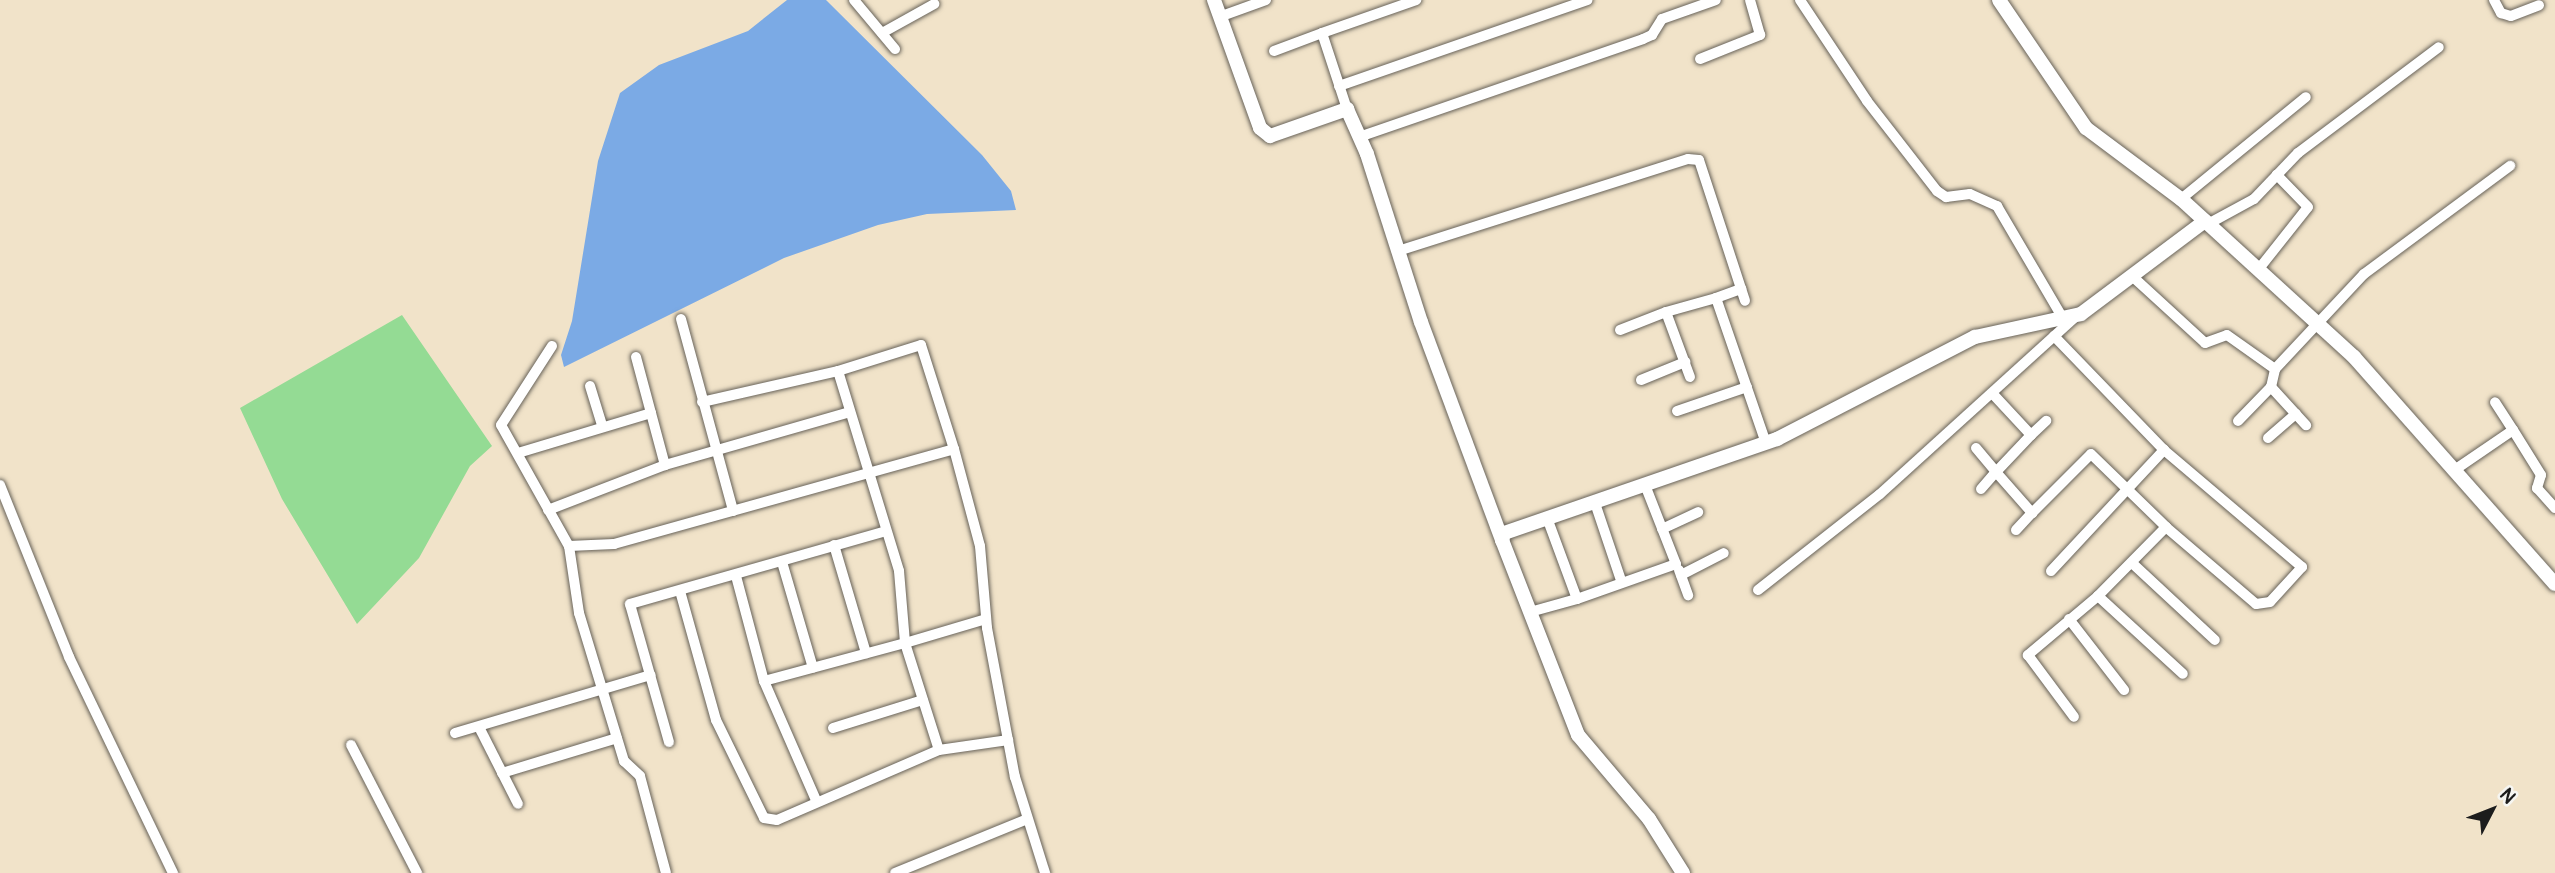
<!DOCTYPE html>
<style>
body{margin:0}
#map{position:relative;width:2555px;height:873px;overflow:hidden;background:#f1e3c9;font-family:Pangolin,sans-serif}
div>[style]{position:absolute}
.green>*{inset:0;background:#94db94}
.water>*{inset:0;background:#7baae5}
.roads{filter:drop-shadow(0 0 2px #676259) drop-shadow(0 0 2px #676259)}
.street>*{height:10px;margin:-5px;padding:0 5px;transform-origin:5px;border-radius:5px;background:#fff}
.secondary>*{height:14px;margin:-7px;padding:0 7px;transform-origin:7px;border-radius:7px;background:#fff}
span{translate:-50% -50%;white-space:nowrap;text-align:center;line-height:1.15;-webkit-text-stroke:5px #f6f6f2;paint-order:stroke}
.north{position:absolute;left:2457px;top:775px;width:70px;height:70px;-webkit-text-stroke:5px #f6f6f2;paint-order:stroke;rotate:48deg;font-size:19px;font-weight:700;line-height:28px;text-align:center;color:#1c1c1c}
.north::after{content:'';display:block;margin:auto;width:24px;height:32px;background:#1c1c1c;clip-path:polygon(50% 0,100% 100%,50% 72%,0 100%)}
</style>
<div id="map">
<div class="green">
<i style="clip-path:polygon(402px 315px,492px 446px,470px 466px,419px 558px,357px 624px,282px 499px,240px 408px)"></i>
</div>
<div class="water">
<i style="clip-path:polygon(787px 0,826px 0,982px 155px,1011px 191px,1016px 210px,927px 214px,878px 225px,784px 258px,564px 367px,561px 355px,572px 321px,598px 161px,620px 93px,659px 65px,748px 31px)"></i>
</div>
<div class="roads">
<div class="street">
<i style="left:854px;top:0;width:64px;rotate:50.1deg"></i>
<i style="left:1800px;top:0;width:121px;rotate:56.4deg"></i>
<i style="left:1867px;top:101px;width:114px;rotate:52.1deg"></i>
<i style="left:1937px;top:191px;width:11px;rotate:34deg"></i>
<i style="left:1946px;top:197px;width:24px;rotate:-7deg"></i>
<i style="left:1970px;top:194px;width:30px;rotate:24deg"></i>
<i style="left:1997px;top:206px;width:129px;rotate:59.6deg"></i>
<i style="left:2494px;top:0;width:15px;rotate:62deg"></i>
<i style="left:2501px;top:13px;width:10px;rotate:17deg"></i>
<i style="left:2511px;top:16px;width:30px;rotate:-21deg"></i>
<i style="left:1219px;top:17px;width:50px;rotate:-19.9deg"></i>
<i style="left:882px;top:33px;width:60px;rotate:-29.1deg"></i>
<i style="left:1274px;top:51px;width:51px;rotate:-20.6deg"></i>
<i style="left:1700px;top:59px;width:65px;rotate:-21.8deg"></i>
<i style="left:1760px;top:35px;width:36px;rotate:-106deg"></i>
<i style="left:1339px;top:86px;width:263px;rotate:-19.1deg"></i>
<i style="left:1347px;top:109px;width:80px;rotate:-108.2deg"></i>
<i style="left:1322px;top:33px;width:100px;rotate:-19.3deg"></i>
<i style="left:1359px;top:137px;width:300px;rotate:-19deg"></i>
<i style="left:1643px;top:39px;width:10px;rotate:-24deg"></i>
<i style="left:1652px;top:35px;width:19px;rotate:-58deg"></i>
<i style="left:1662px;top:19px;width:57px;rotate:-19.4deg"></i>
<i style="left:2181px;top:199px;width:161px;rotate:-39.2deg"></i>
<i style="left:2208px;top:224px;width:52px;rotate:-28.5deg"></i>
<i style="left:2254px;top:199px;width:64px;rotate:-46.3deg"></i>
<i style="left:2298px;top:153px;width:176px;rotate:-36.9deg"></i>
<i style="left:1398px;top:251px;width:304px;rotate:-17.6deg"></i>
<i style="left:1688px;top:159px;width:11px;rotate:5deg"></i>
<i style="left:1699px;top:160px;width:148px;rotate:71.9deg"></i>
<i style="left:2258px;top:270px;width:80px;rotate:-51.6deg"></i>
<i style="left:2308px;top:207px;width:45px;rotate:-134.1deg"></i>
<i style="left:2132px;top:276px;width:99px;rotate:42.5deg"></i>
<i style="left:2205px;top:343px;width:23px;rotate:-20deg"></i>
<i style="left:2227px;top:335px;width:59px;rotate:35.3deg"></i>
<i style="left:2275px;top:369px;width:130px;rotate:-46.9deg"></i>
<i style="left:2364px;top:274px;width:182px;rotate:-36.5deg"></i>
<i style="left:1716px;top:298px;width:27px;rotate:-20deg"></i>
<i style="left:681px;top:319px;width:199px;rotate:74.8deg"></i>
<i style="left:1620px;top:330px;width:49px;rotate:-21.4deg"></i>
<i style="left:2054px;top:336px;width:158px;rotate:46deg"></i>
<i style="left:2164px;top:450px;width:181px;rotate:40.3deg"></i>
<i style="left:2302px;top:567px;width:47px;rotate:132.4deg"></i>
<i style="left:2270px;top:602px;width:14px;rotate:172deg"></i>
<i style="left:2256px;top:604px;width:118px;rotate:-139.5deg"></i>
<i style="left:552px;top:346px;width:94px;rotate:122.8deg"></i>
<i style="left:501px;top:425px;width:139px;rotate:60.7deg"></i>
<i style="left:569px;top:546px;width:68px;rotate:81.5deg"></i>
<i style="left:579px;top:613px;width:155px;rotate:73.1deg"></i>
<i style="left:624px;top:761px;width:22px;rotate:43deg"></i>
<i style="left:640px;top:776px;width:100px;rotate:75deg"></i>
<i style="left:636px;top:357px;width:112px;rotate:75deg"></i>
<i style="left:838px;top:371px;width:209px;rotate:73deg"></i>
<i style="left:899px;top:571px;width:72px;rotate:85.2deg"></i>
<i style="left:905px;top:643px;width:84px;rotate:-16.5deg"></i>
<i style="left:1690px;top:377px;width:69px;rotate:-110.3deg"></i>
<i style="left:1666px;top:312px;width:52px;rotate:-15.6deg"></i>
<i style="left:1716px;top:298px;width:153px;rotate:71deg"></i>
<i style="left:1641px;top:380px;width:48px;rotate:-22.2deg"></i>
<i style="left:590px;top:386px;width:41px;rotate:72.9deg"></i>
<i style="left:2271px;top:387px;width:52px;rotate:47.4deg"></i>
<i style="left:702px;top:402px;width:139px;rotate:-12.8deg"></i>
<i style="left:838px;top:371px;width:87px;rotate:-17.4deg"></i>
<i style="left:921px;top:345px;width:109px;rotate:72.4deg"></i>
<i style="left:1677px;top:411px;width:74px;rotate:-18.9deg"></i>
<i style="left:2238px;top:421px;width:47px;rotate:-45.9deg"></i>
<i style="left:2271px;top:387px;width:18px;rotate:-77deg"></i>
<i style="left:2513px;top:430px;width:53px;rotate:58.1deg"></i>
<i style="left:2541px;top:475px;width:14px;rotate:107deg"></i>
<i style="left:2537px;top:488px;width:27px;rotate:48deg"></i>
<i style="left:2031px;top:435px;width:21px;rotate:-43deg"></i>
<i style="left:2268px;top:438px;width:37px;rotate:-41deg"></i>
<i style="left:1976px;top:448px;width:31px;rotate:50deg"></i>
<i style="left:1996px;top:472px;width:51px;rotate:-46.6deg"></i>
<i style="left:2031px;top:435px;width:57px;rotate:-132.9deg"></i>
<i style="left:518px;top:453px;width:139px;rotate:-16.7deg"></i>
<i style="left:2456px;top:469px;width:69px;rotate:-34.4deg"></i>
<i style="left:2513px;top:430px;width:33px;rotate:-123deg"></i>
<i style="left:0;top:485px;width:185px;rotate:68.1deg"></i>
<i style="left:69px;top:657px;width:240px;rotate:64.3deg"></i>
<i style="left:1981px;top:489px;width:23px;rotate:-49deg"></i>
<i style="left:1996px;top:472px;width:55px;rotate:48.7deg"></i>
<i style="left:2032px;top:513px;width:83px;rotate:-45deg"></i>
<i style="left:2091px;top:454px;width:105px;rotate:44.2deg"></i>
<i style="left:2166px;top:527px;width:97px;rotate:134.6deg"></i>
<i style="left:2098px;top:596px;width:92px;rotate:139.9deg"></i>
<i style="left:2028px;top:655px;width:77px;rotate:53.4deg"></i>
<i style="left:1595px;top:503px;width:84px;rotate:71.4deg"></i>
<i style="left:548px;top:510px;width:125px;rotate:-21deg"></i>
<i style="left:665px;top:465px;width:192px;rotate:-16deg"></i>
<i style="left:1662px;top:529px;width:40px;rotate:-25deg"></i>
<i style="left:2016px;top:530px;width:23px;rotate:-47deg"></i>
<i style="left:834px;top:545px;width:113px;rotate:73.5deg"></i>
<i style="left:569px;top:546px;width:45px;rotate:-2.5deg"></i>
<i style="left:614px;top:544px;width:353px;rotate:-15.6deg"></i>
<i style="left:954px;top:449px;width:100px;rotate:75deg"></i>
<i style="left:980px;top:546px;width:82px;rotate:85.1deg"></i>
<i style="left:987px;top:628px;width:152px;rotate:79.4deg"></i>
<i style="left:1015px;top:777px;width:101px;rotate:72.6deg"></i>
<i style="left:782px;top:562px;width:110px;rotate:73.7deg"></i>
<i style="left:2132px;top:563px;width:113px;rotate:42.9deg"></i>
<i style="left:1679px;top:570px;width:27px;rotate:70deg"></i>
<i style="left:2051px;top:571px;width:166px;rotate:-47deg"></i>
<i style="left:1681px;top:575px;width:48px;rotate:-27.1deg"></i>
<i style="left:736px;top:576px;width:109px;rotate:75.1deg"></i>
<i style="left:764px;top:681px;width:146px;rotate:-15.1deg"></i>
<i style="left:905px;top:643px;width:112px;rotate:72.4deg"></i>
<i style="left:939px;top:750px;width:70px;rotate:-8.2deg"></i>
<i style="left:1758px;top:590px;width:155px;rotate:-38.2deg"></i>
<i style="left:1880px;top:494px;width:263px;rotate:-42.2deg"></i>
<i style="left:680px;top:591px;width:134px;rotate:74.4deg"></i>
<i style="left:716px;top:720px;width:109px;rotate:63.9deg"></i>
<i style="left:764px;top:818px;width:13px;rotate:9deg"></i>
<i style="left:777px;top:820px;width:176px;rotate:-23.4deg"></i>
<i style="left:2098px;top:596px;width:115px;rotate:42.5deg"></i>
<i style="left:1577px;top:599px;width:105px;rotate:-19.5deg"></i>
<i style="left:1676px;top:564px;width:85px;rotate:-111.4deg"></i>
<i style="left:1530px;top:612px;width:49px;rotate:-15.5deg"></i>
<i style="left:1577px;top:599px;width:86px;rotate:-110.3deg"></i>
<i style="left:2069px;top:619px;width:90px;rotate:52.2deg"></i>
<i style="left:764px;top:681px;width:130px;rotate:66.4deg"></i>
<i style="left:479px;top:727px;width:86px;rotate:63.1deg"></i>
<i style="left:833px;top:728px;width:94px;rotate:-17.3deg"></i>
<i style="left:455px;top:733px;width:204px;rotate:-16.5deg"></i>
<i style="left:669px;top:742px;width:143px;rotate:-105.8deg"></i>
<i style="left:630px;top:604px;width:266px;rotate:-15.9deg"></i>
<i style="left:351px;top:745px;width:144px;rotate:62.7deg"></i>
<i style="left:502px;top:773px;width:120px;rotate:-16.9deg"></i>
<i style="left:895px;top:873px;width:143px;rotate:-22.2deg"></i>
</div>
<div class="secondary">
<i style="left:1214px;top:0;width:136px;rotate:70.2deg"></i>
<i style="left:1260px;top:128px;width:13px;rotate:39deg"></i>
<i style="left:1270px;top:136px;width:82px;rotate:-19.3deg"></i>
<i style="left:1347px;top:109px;width:49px;rotate:66deg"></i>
<i style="left:1367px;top:154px;width:176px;rotate:72.2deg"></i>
<i style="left:1421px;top:322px;width:233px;rotate:69.6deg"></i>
<i style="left:1999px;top:0;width:155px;rotate:55.8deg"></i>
<i style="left:2086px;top:128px;width:119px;rotate:36.8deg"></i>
<i style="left:2181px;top:199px;width:234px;rotate:42.4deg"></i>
<i style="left:2354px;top:357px;width:303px;rotate:48.5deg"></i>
<i style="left:1683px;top:873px;width:64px;rotate:-122.2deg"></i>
<i style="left:1649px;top:819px;width:110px;rotate:-130.2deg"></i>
<i style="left:1578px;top:735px;width:209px;rotate:-111.3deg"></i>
<i style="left:1502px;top:540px;width:7px;rotate:-74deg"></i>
<i style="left:1504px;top:533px;width:289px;rotate:-19deg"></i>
<i style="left:1777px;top:439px;width:223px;rotate:-27.3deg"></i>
<i style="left:1975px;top:337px;width:108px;rotate:-12.2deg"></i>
<i style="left:2081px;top:314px;width:155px;rotate:-36.9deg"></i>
</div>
</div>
<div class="north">N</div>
</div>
